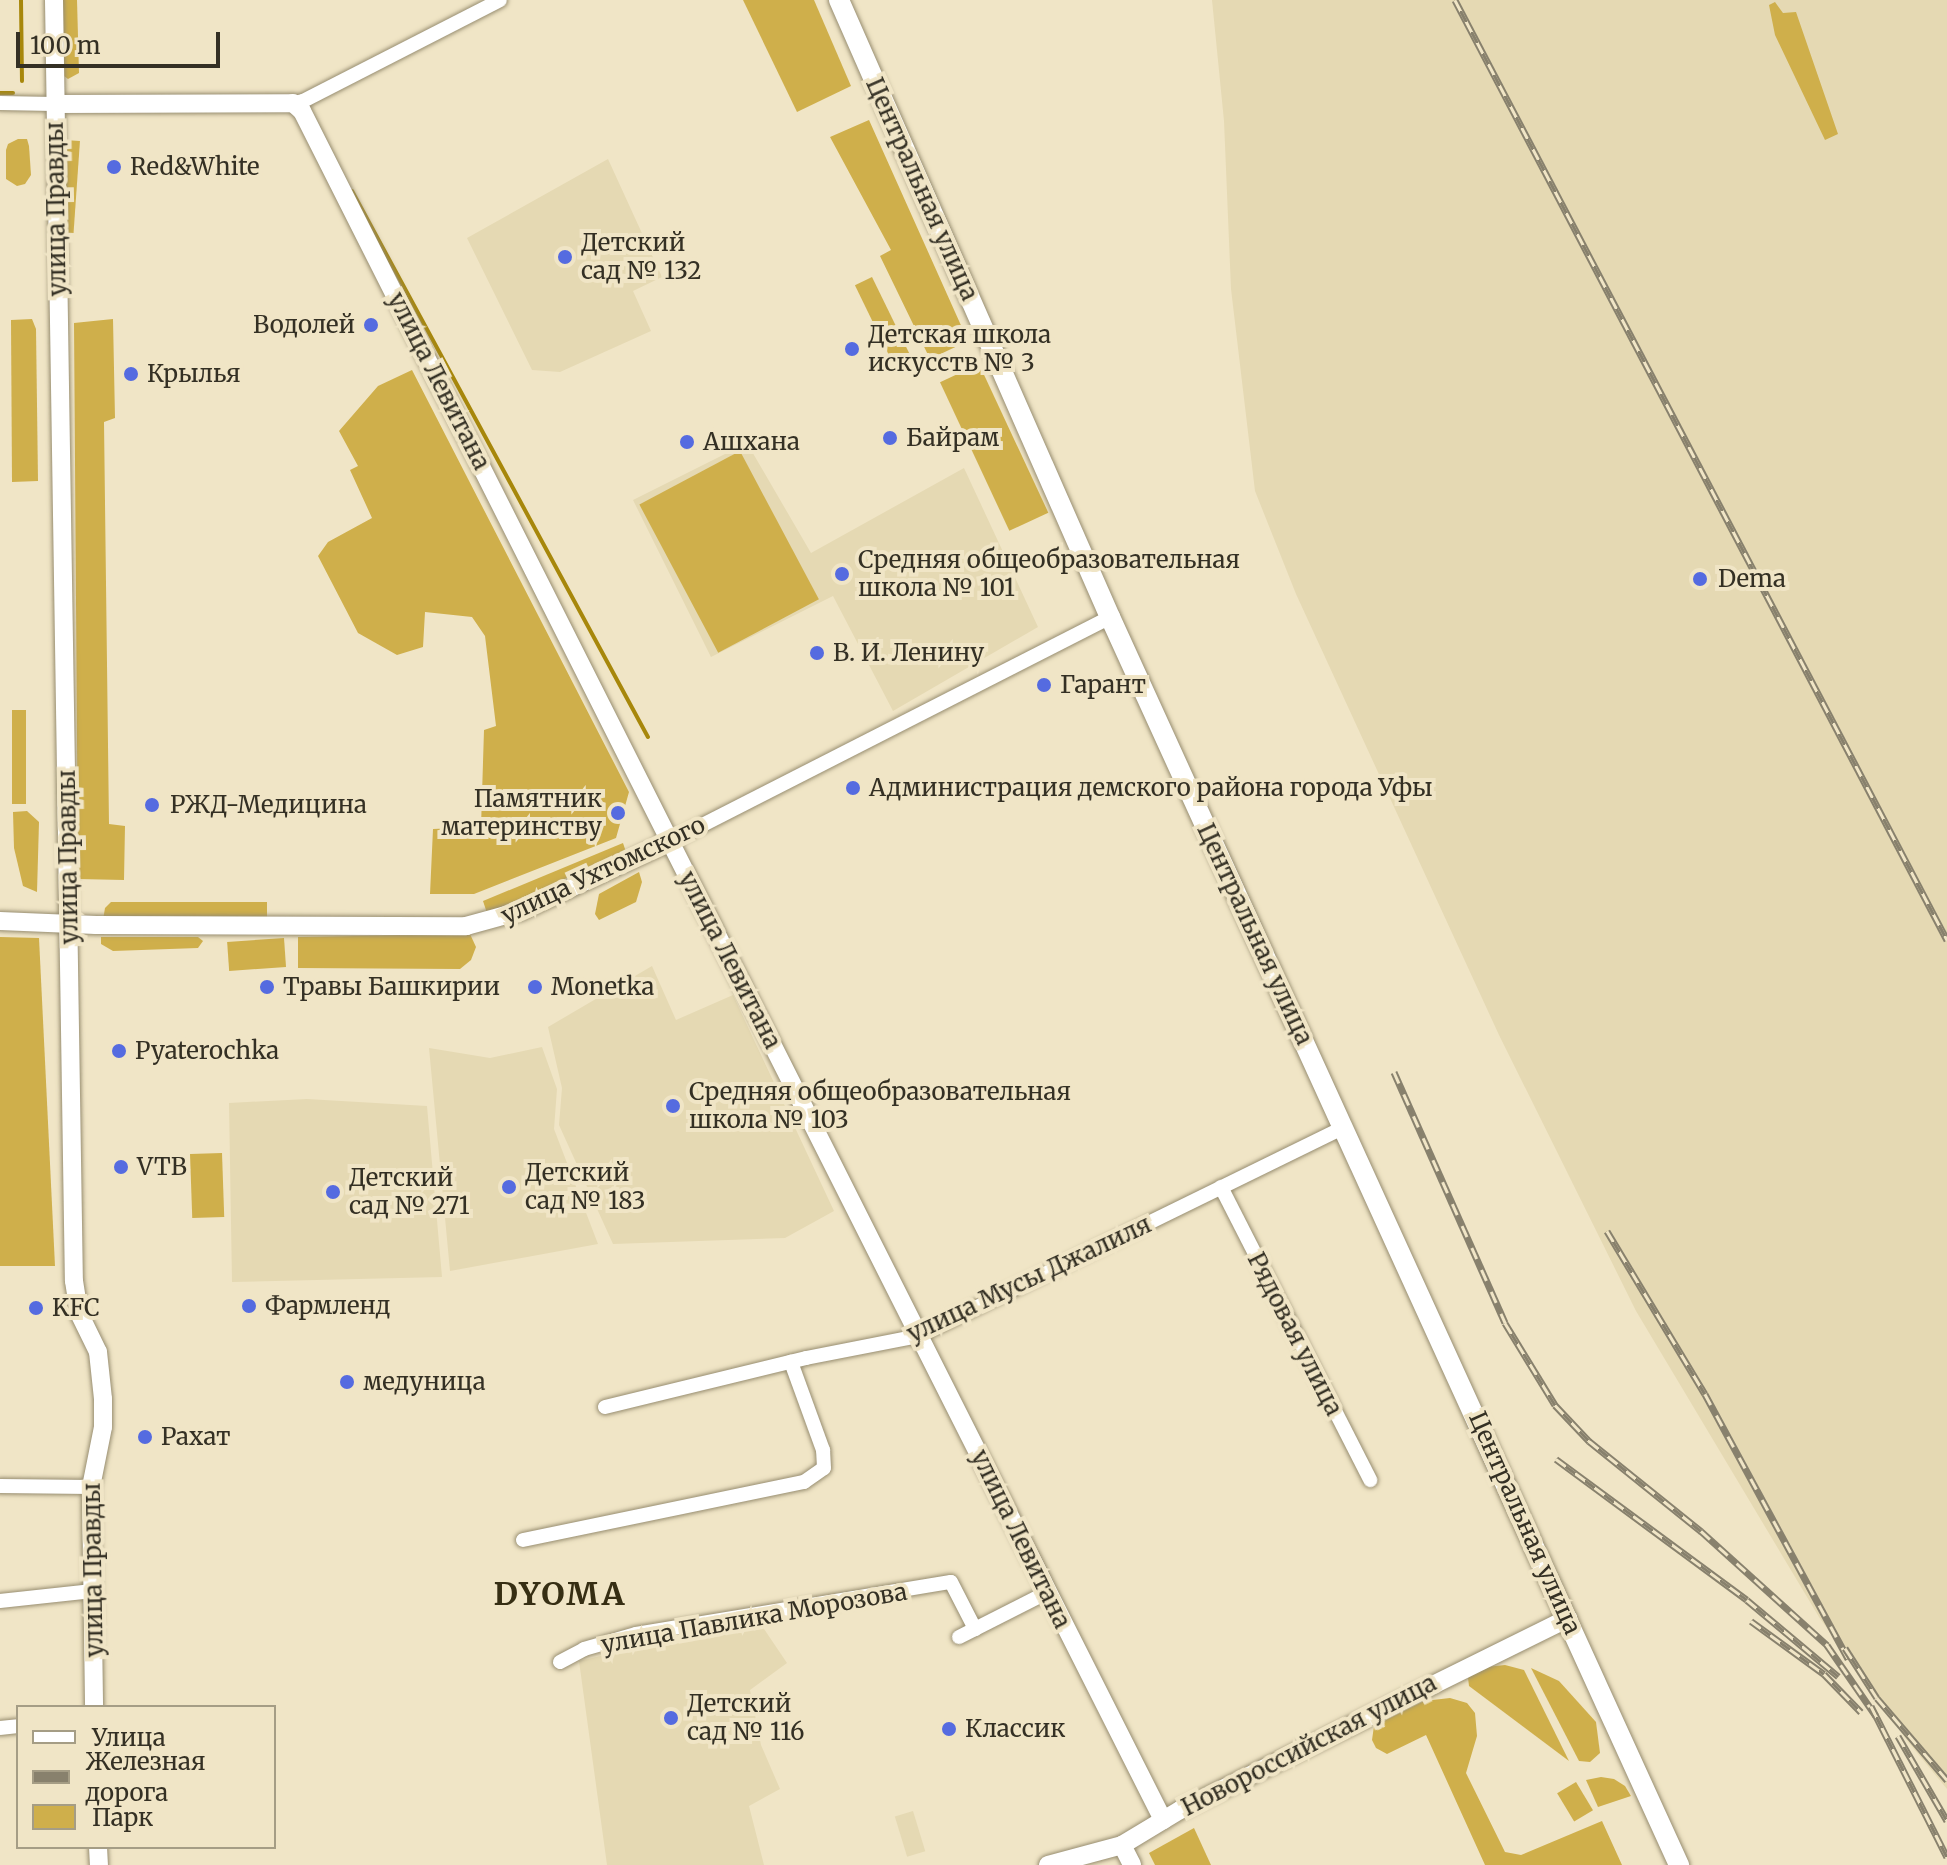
<!DOCTYPE html>
<meta charset="utf-8">
<style>
body{margin:0}
#map{position:relative;width:1947px;height:1865px;overflow:hidden;background:#f0e5c6;font-family:Merriweather,serif}
div>[style]{position:absolute}
.built>*{inset:0;background:#e5d9b3;transform-origin:0 0}
.green>*{inset:0;background:#cfaf4b;transform-origin:0 0}
.stream>*{height:4px;margin:-2px;padding:0 2px;transform-origin:2px;border-radius:2px;background:#a7870b}
.roads{filter:drop-shadow(0 0 2px #978d70) drop-shadow(0 0 2px #978d70)}
.street>*{height:14px;margin:-7px;padding:0 7px;transform-origin:7px;border-radius:7px;background:#fff}
.secondary>*{height:18px;margin:-9px;padding:0 9px;transform-origin:9px;border-radius:9px;background:#fff}
.primary>*{height:20px;margin:-10px;padding:0 10px;transform-origin:10px;border-radius:10px;background:#fff}
.rail>*{height:7px;margin-top:-3.5px;transform-origin:0;background:repeating-linear-gradient(90deg,#f0e5c6 0 12px,#88816d 0 24px);box-sizing:border-box;border-block:2px solid #88816d}
.dots>*{width:22px;height:22px;translate:-50% -50%;box-sizing:border-box;border:4px solid #f0e5c6;border-radius:50%}
span{translate:-50% -50%;white-space:nowrap;text-align:center;line-height:1.15;-webkit-text-stroke:8px #f0e5c6;paint-order:stroke}
.poi-label{font-size:24px;color:#343024}
.left{translate:0 -50%;text-align:left}
.right{translate:-100% -50%;text-align:right}
.street-label{font-size:24px;color:#343024}
.district-label{font-size:32px;color:#362e13;font-weight:700;letter-spacing:2px}
.legend{position:absolute;left:16px;top:1705px;width:260px;height:144px;box-sizing:border-box;background:#f0e5c6;border:2px solid #a59d85;margin:0;padding:10px 14px;list-style:none;font-size:24px;color:#343024}
.legend li{display:flex;align-items:center;gap:16px;height:40px}
.legend b{width:40px;border:2px solid #a59d85}
.scale{position:absolute;left:16px;top:32px;width:204px;height:36px;box-sizing:border-box;border:4px solid #343024;border-top:0;padding-left:10px;font-size:24px;line-height:28px;white-space:nowrap;color:#343024;-webkit-text-stroke:6px #f0e5c6;paint-order:stroke}
</style>
<div id="map">
<div class="built">
<i style="clip-path:polygon(1212px 0,1947px 0,1947px 1789px,1909px 1743px,1819px 1617px,1636px 1311px,1499px 1035px,1296px 594px,1255px 491px,1231px 289px,1224px 121px)"></i>
<i style="clip-path:polygon(608px 159px,662px 277px,633px 291px,651px 331px,560px 372px,532px 370px,467px 238px)"></i>
<i style="clip-path:polygon(747px 443px,811px 553px,964px 468px,1038px 627px,893px 711px,833px 596px,711px 657px,633px 500px)"></i>
<i style="clip-path:polygon(652px 966px,676px 1020px,733px 995px,834px 1211px,785px 1238px,613px 1244px,559px 1125px,562px 1088px,548px 1027px)"></i>
<i style="clip-path:polygon(542px 1047px,557px 1089px,554px 1129px,598px 1244px,450px 1271px,429px 1048px,490px 1058px)"></i>
<i style="clip-path:polygon(307px 1099px,427px 1106px,442px 1277px,232px 1282px,229px 1103px)"></i>
<i style="clip-path:polygon(758px 1620px,787px 1663px,750px 1690px,761px 1745px,780px 1789px,749px 1806px,764px 1865px,607px 1865px,579px 1661px)"></i>
<i style="left:913px;top:1811px;width:42px;height:19px;rotate:73deg"></i>
</div>
<div class="green">
<i style="clip-path:polygon(62px 0,77px 0,79px 73px,68px 79px,64px 76px)"></i>
<i style="clip-path:polygon(743px 0,814px 0,851px 86px,797px 112px)"></i>
<i style="clip-path:polygon(1775px 2px,1783px 13px,1796px 12px,1838px 134px,1825px 140px,1775px 35px,1769px 5px)"></i>
<i style="clip-path:polygon(869px 120px,968px 341px,930px 359px,880px 256px,891px 250px,830px 137px)"></i>
<i style="clip-path:polygon(18px 139px,27px 139px,29px 146px,31px 175px,25px 184px,17px 186px,6px 179px,6px 150px,8px 144px)"></i>
<i style="left:64px;top:140px;width:16px;height:92px;rotate:4deg"></i>
<i style="left:872px;top:277px;width:98px;height:19px;rotate:64deg"></i>
<i style="clip-path:polygon(32px 319px,36px 329px,38px 481px,12px 482px,11px 320px)"></i>
<i style="clip-path:polygon(113px 319px,115px 418px,104px 422px,109px 824px,125px 826px,124px 880px,78px 879px,74px 323px)"></i>
<i style="left:979px;top:364px;width:164px;height:43px;rotate:65deg"></i>
<i style="clip-path:polygon(412px 370px,629px 792px,616px 838px,474px 894px,430px 894px,433px 829px,481px 827px,484px 730px,496px 726px,485px 636px,472px 617px,425px 612px,423px 647px,397px 655px,358px 633px,318px 556px,328px 542px,372px 518px,350px 470px,358px 466px,339px 431px,378px 386px)"></i>
<i style="left:740px;top:451px;width:168px;height:114px;rotate:62deg"></i>
<i style="left:12px;top:710px;width:14px;height:94px"></i>
<i style="clip-path:polygon(27px 811px,39px 822px,37px 892px,23px 886px,14px 848px,13px 812px)"></i>
<i style="clip-path:polygon(623px 843px,626px 852px,487px 913px,483px 901px)"></i>
<i style="clip-path:polygon(639px 872px,642px 882px,636px 902px,599px 920px,595px 914px,599px 894px)"></i>
<i style="clip-path:polygon(111px 902px,267px 902px,267px 921px,103px 920px,105px 908px)"></i>
<i style="clip-path:polygon(470px 934px,476px 947px,471px 960px,460px 969px,298px 968px,298px 937px)"></i>
<i style="clip-path:polygon(0 937px,39px 938px,55px 1266px,0 1266px)"></i>
<i style="clip-path:polygon(101px 937px,198px 937px,203px 941px,198px 948px,113px 951px,101px 944px)"></i>
<i style="left:284px;top:938px;width:29px;height:57px;rotate:86deg"></i>
<i style="left:222px;top:1153px;width:64px;height:32px;rotate:88deg"></i>
<i style="clip-path:polygon(1505px 1665px,1524px 1670px,1569px 1761px,1469px 1686px,1468px 1678px,1477px 1668px)"></i>
<i style="clip-path:polygon(1531px 1668px,1559px 1681px,1596px 1722px,1600px 1753px,1590px 1762px,1579px 1761px)"></i>
<i style="clip-path:polygon(1450px 1698px,1467px 1703px,1475px 1713px,1477px 1736px,1466px 1773px,1505px 1852px,1521px 1855px,1602px 1821px,1622px 1865px,1485px 1865px,1426px 1735px,1387px 1754px,1376px 1748px,1372px 1740px,1374px 1726px,1424px 1701px)"></i>
<i style="clip-path:polygon(1601px 1777px,1614px 1779px,1625px 1786px,1631px 1796px,1598px 1807px,1586px 1780px)"></i>
<i style="left:1576px;top:1782px;width:33px;height:22px;rotate:59deg"></i>
<i style="clip-path:polygon(1194px 1828px,1211px 1865px,1155px 1865px,1149px 1853px)"></i>
</div>
<div class="stream">
<i style="left:21px;top:0;width:81px;rotate:89.3deg"></i>
<i style="left:0;top:93px;width:13px"></i>
<i style="left:352px;top:191px;width:621px;rotate:61.54deg"></i>
</div>
<div class="roads">
<div class="street">
<i style="left:0;top:103px;width:54px;rotate:1.1deg"></i>
<i style="left:293px;top:103px;width:10px;rotate:-11deg"></i>
<i style="left:303px;top:101px;width:221px;rotate:-27.1deg"></i>
<i style="left:671px;top:841px;width:493px;rotate:-27deg"></i>
<i style="left:1221px;top:1187px;width:329px;rotate:63deg"></i>
<i style="left:605px;top:1407px;width:207px;rotate:-13.7deg"></i>
<i style="left:806px;top:1358px;width:114px;rotate:-11.1deg"></i>
<i style="left:918px;top:1336px;width:473px;rotate:-26.1deg"></i>
<i style="left:0;top:1486px;width:91px;rotate:0.6deg"></i>
<i style="left:523px;top:1540px;width:287px;rotate:-11.7deg"></i>
<i style="left:804px;top:1482px;width:24px;rotate:-35deg"></i>
<i style="left:824px;top:1468px;width:18px;rotate:-93deg"></i>
<i style="left:823px;top:1450px;width:94px;rotate:-110deg"></i>
<i style="left:0;top:1601px;width:93px;rotate:-6.2deg"></i>
<i style="left:959px;top:1637px;width:97px;rotate:-26.8deg"></i>
<i style="left:560px;top:1662px;width:27px;rotate:-28deg"></i>
<i style="left:584px;top:1649px;width:54px;rotate:-16.1deg"></i>
<i style="left:636px;top:1634px;width:319px;rotate:-9.4deg"></i>
<i style="left:951px;top:1582px;width:53px;rotate:62.9deg"></i>
<i style="left:0;top:1728px;width:18px;rotate:-6deg"></i>
</div>
<div class="secondary">
<i style="left:54px;top:0;width:1281px;rotate:89.11deg"></i>
<i style="left:74px;top:1281px;width:32px;rotate:81deg"></i>
<i style="left:79px;top:1313px;width:43px;rotate:64deg"></i>
<i style="left:98px;top:1352px;width:47px;rotate:83.9deg"></i>
<i style="left:103px;top:1399px;width:28px;rotate:90deg"></i>
<i style="left:103px;top:1427px;width:61px;rotate:101.3deg"></i>
<i style="left:91px;top:1487px;width:220px;rotate:89.2deg"></i>
<i style="left:54px;top:104px;width:239px;rotate:-0.2deg"></i>
<i style="left:293px;top:103px;width:12px;rotate:42deg"></i>
<i style="left:302px;top:111px;width:1914px;rotate:63.26deg"></i>
<i style="left:0;top:921px;width:96px;rotate:2.4deg"></i>
<i style="left:96px;top:925px;width:370px;rotate:0.2deg"></i>
<i style="left:466px;top:926px;width:57px;rotate:-15.3deg"></i>
<i style="left:521px;top:911px;width:166px;rotate:-25deg"></i>
<i style="left:1122px;top:1845px;width:22px;rotate:63deg"></i>
<i style="left:98px;top:1847px;width:18px;rotate:87deg"></i>
<i style="left:1048px;top:1865px;width:77px;rotate:-15.1deg"></i>
<i style="left:1122px;top:1845px;width:68px;rotate:-31.1deg"></i>
<i style="left:1180px;top:1810px;width:433px;rotate:-26.3deg"></i>
</div>
<div class="primary">
<i style="left:839px;top:0;width:674px;rotate:66.29deg"></i>
<i style="left:1110px;top:617px;width:1372px;rotate:65.49deg"></i>
</div>
</div>
<div class="rail">
<i style="left:1455px;top:0;width:1061px;rotate:62.37deg"></i>
<i style="left:1394px;top:1072px;width:274px;rotate:66.1deg"></i>
<i style="left:1505px;top:1323px;width:96px;rotate:58.6deg"></i>
<i style="left:1555px;top:1405px;width:50px;rotate:46.6deg"></i>
<i style="left:1589px;top:1441px;width:144px;rotate:38.8deg"></i>
<i style="left:1701px;top:1531px;width:170px;rotate:42.1deg"></i>
<i style="left:1827px;top:1645px;width:86px;rotate:55.4deg"></i>
<i style="left:1607px;top:1231px;width:190px;rotate:59deg"></i>
<i style="left:1705px;top:1394px;width:301px;rotate:61.6deg"></i>
<i style="left:1556px;top:1459px;width:237px;rotate:36.4deg"></i>
<i style="left:1747px;top:1600px;width:119px;rotate:39.9deg"></i>
<i style="left:1751px;top:1621px;width:90px;rotate:36deg"></i>
<i style="left:1824px;top:1674px;width:53px;rotate:45.8deg"></i>
<i style="left:1845px;top:1648px;width:59px;rotate:57.4deg"></i>
<i style="left:1877px;top:1698px;width:108px;rotate:49.5deg"></i>
<i style="left:1871px;top:1706px;width:169px;rotate:63.3deg"></i>
<i style="left:1898px;top:1736px;width:98px;rotate:60deg"></i>
</div>
<div class="dots">
<i style="left:114px;top:167px;background:#556be0"></i>
<i style="left:565px;top:257px;background:#556be0"></i>
<i style="left:371px;top:325px;background:#556be0"></i>
<i style="left:852px;top:349px;background:#556be0"></i>
<i style="left:131px;top:374px;background:#556be0"></i>
<i style="left:890px;top:438px;background:#556be0"></i>
<i style="left:687px;top:442px;background:#556be0"></i>
<i style="left:842px;top:574px;background:#556be0"></i>
<i style="left:1700px;top:579px;background:#556be0"></i>
<i style="left:817px;top:653px;background:#556be0"></i>
<i style="left:1044px;top:685px;background:#556be0"></i>
<i style="left:853px;top:788px;background:#556be0"></i>
<i style="left:152px;top:805px;background:#556be0"></i>
<i style="left:618px;top:813px;background:#556be0"></i>
<i style="left:267px;top:987px;background:#556be0"></i>
<i style="left:535px;top:987px;background:#556be0"></i>
<i style="left:119px;top:1051px;background:#556be0"></i>
<i style="left:673px;top:1106px;background:#556be0"></i>
<i style="left:121px;top:1167px;background:#556be0"></i>
<i style="left:509px;top:1187px;background:#556be0"></i>
<i style="left:333px;top:1192px;background:#556be0"></i>
<i style="left:249px;top:1306px;background:#556be0"></i>
<i style="left:36px;top:1308px;background:#556be0"></i>
<i style="left:347px;top:1382px;background:#556be0"></i>
<i style="left:145px;top:1437px;background:#556be0"></i>
<i style="left:671px;top:1718px;background:#556be0"></i>
<i style="left:949px;top:1729px;background:#556be0"></i>
</div>
<div class="poi-label">
<span class="left" style="left:130px;top:167px">Red&amp;White</span>
<span class="left" style="left:581px;top:257px">Детский<br>сад № 132</span>
<span class="right" style="left:355px;top:325px">Водолей</span>
<span class="left" style="left:868px;top:349px">Детская школа<br>искусств № 3</span>
<span class="left" style="left:147px;top:374px">Крылья</span>
<span class="left" style="left:906px;top:438px">Байрам</span>
<span class="left" style="left:703px;top:442px">Ашхана</span>
<span class="left" style="left:858px;top:574px">Средняя общеобразовательная<br>школа № 101</span>
<span class="left" style="left:1718px;top:579px">Dema</span>
<span class="left" style="left:833px;top:653px">В. И. Ленину</span>
<span class="left" style="left:1060px;top:685px">Гарант</span>
<span class="left" style="left:869px;top:788px">Администрация демского района города Уфы</span>
<span class="right" style="left:602px;top:813px">Памятник<br>материнству</span>
<span class="left" style="left:170px;top:805px">РЖД-Медицина</span>
<span class="left" style="left:283px;top:987px">Травы Башкирии</span>
<span class="left" style="left:551px;top:987px">Monetka</span>
<span class="left" style="left:135px;top:1051px">Pyaterochka</span>
<span class="left" style="left:689px;top:1106px">Средняя общеобразовательная<br>школа № 103</span>
<span class="left" style="left:137px;top:1167px">VTB</span>
<span class="left" style="left:525px;top:1187px">Детский<br>сад № 183</span>
<span class="left" style="left:349px;top:1192px">Детский<br>сад № 271</span>
<span class="left" style="left:265px;top:1306px">Фармленд</span>
<span class="left" style="left:52px;top:1308px">KFC</span>
<span class="left" style="left:363px;top:1382px">медуница</span>
<span class="left" style="left:161px;top:1437px">Рахат</span>
<span class="left" style="left:687px;top:1718px">Детский<br>сад № 116</span>
<span class="left" style="left:965px;top:1729px">Классик</span>
</div>
<div class="street-label">
<span style="left:922px;top:189px;rotate:66deg">Центральная улица</span>
<span style="left:56px;top:209px;rotate:-91deg">улица Правды</span>
<span style="left:439px;top:381px;rotate:63deg">улица Левитана</span>
<span style="left:68px;top:857px;rotate:-91deg">улица Правды</span>
<span style="left:603px;top:870px;rotate:-25deg">улица Ухтомского</span>
<span style="left:1255px;top:934px;rotate:65deg">Центральная улица</span>
<span style="left:730px;top:960px;rotate:63deg">улица Левитана</span>
<span style="left:1029px;top:1279px;rotate:-25deg">улица Мусы Джалиля</span>
<span style="left:1295px;top:1334px;rotate:63deg">Рядовая улица</span>
<span style="left:1525px;top:1523px;rotate:66deg">Центральная улица</span>
<span style="left:1021px;top:1539px;rotate:64deg">улица Левитана</span>
<span style="left:93px;top:1570px;rotate:-91deg">улица Правды</span>
<span style="left:754px;top:1618px;rotate:-10deg">улица Павлика Морозова</span>
<span style="left:1309px;top:1745px;rotate:-27deg">Новороссийская улица</span>
</div>
<div class="district-label">
<span style="left:560px;top:1594px">DYOMA</span>
</div>
<ul class="legend">
<li><b style="height:10px;background:#fff"></b>Улица</li>
<li><b style="height:10px;background:#88816d"></b>Железная дорога</li>
<li><b style="height:22px;background:#cfaf4b"></b>Парк</li>
</ul>
<div class="scale">100 m</div>
</div>
